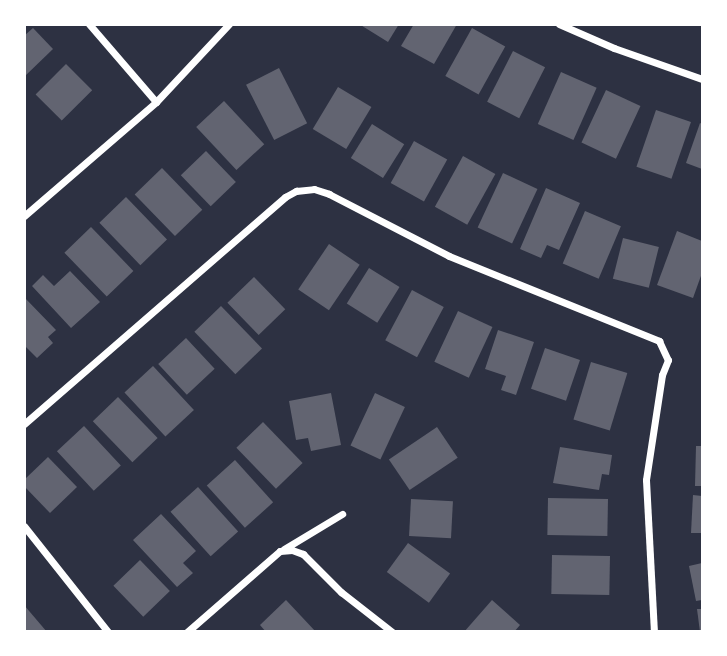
<!DOCTYPE html>
<style>
body{margin:0}
#map{position:relative;width:727px;height:656px;overflow:hidden;background:#2d3142;font-family:"Roboto Condensed",sans-serif}
div>[style]{position:absolute}
.building>*{inset:0;background:#626471;transform-origin:0 0}
.minor>*{height:7px;margin:-3.5px;padding:0 3.5px;transform-origin:3.5px;border-radius:3.5px;background:#fff}
span{translate:-50% -50%;white-space:nowrap;text-align:center;line-height:1.15;-webkit-text-stroke:7px #fff;paint-order:stroke}
.frame{position:absolute;inset:0;border:26px solid #fff;pointer-events:none}
</style>
<div id="map">
<div class="building">
<i style="clip-path:polygon(359px 24px,399px 24px,388px 42px)"></i>
<i style="clip-path:polygon(414px 24px,457px 24px,434px 64px,401px 46px)"></i>
<i style="clip-path:polygon(33px 28px,53px 49px,24px 77px,24px 36px)"></i>
<i style="left:472px;top:28px;width:38px;height:55px;rotate:29deg"></i>
<i style="left:513px;top:51px;width:36px;height:57px;rotate:27deg"></i>
<i style="left:66px;top:64px;width:37px;height:43px;rotate:45deg"></i>
<i style="left:279px;top:68px;width:62px;height:37px;rotate:63deg"></i>
<i style="left:561px;top:72px;width:39px;height:57px;rotate:24deg"></i>
<i style="left:338px;top:87px;width:39px;height:49px;rotate:31deg"></i>
<i style="left:606px;top:90px;width:38px;height:58px;rotate:25deg"></i>
<i style="left:224px;top:101px;width:59px;height:38px;rotate:47deg"></i>
<i style="left:656px;top:110px;width:37px;height:60px;rotate:19deg"></i>
<i style="clip-path:polygon(700px 123px,702px 124px,702px 169px,686px 163px)"></i>
<i style="left:372px;top:124px;width:38px;height:40px;rotate:32deg"></i>
<i style="left:414px;top:141px;width:38px;height:48px;rotate:29deg"></i>
<i style="left:206px;top:151px;width:43px;height:35px;rotate:46deg"></i>
<i style="left:463px;top:156px;width:37px;height:58px;rotate:29deg"></i>
<i style="left:162px;top:168px;width:58px;height:38px;rotate:46deg"></i>
<i style="left:503px;top:173px;width:38px;height:60px;rotate:25deg"></i>
<i style="clip-path:polygon(546px 188px,580px 203px,559px 250px,547px 245px,541px 258px,520px 249px)"></i>
<i style="left:126px;top:197px;width:59px;height:37px;rotate:46deg"></i>
<i style="left:585px;top:211px;width:39px;height:57px;rotate:23deg"></i>
<i style="left:91px;top:227px;width:61px;height:37px;rotate:46deg"></i>
<i style="clip-path:polygon(677px 231px,702px 241px,702px 273px,693px 298px,657px 285px)"></i>
<i style="left:623px;top:238px;width:37px;height:42px;rotate:14deg"></i>
<i style="left:329px;top:244px;width:37px;height:55px;rotate:34deg"></i>
<i style="left:369px;top:268px;width:36px;height:42px;rotate:32deg"></i>
<i style="clip-path:polygon(70px 271px,100px 302px,71px 328px,32px 286px,43px 275px,54px 286px)"></i>
<i style="left:254px;top:277px;width:45px;height:37px;rotate:46deg"></i>
<i style="left:412px;top:290px;width:36px;height:57px;rotate:28deg"></i>
<i style="clip-path:polygon(24px 297px,56px 330px,48px 337px,53px 343px,37px 358px,24px 345px)"></i>
<i style="left:221px;top:306px;width:59px;height:37px;rotate:46deg"></i>
<i style="left:458px;top:311px;width:38px;height:56px;rotate:25deg"></i>
<i style="clip-path:polygon(498px 330px,534px 342px,516px 395px,501px 390px,506px 376px,485px 369px)"></i>
<i style="left:186px;top:338px;width:42px;height:38px;rotate:47deg"></i>
<i style="left:545px;top:348px;width:37px;height:43px;rotate:19deg"></i>
<i style="left:591px;top:362px;width:38px;height:60px;rotate:17deg"></i>
<i style="left:153px;top:366px;width:60px;height:39px;rotate:47deg"></i>
<i style="clip-path:polygon(331px 393px,341px 445px,311px 451px,308px 438px,296px 440px,289px 401px)"></i>
<i style="left:375px;top:393px;width:33px;height:58px;rotate:25deg"></i>
<i style="left:118px;top:397px;width:57px;height:35px;rotate:46deg"></i>
<i style="left:263px;top:422px;width:57px;height:37px;rotate:46deg"></i>
<i style="left:84px;top:426px;width:54px;height:37px;rotate:47deg"></i>
<i style="left:437px;top:427px;width:37px;height:58px;rotate:56deg"></i>
<i style="clip-path:polygon(696px 446px,702px 446px,702px 486px,695px 486px)"></i>
<i style="clip-path:polygon(560px 447px,612px 455px,609px 475px,602px 474px,599px 490px,553px 483px)"></i>
<i style="clip-path:polygon(48px 457px,77px 487px,50px 513px,24px 486px,24px 480px)"></i>
<i style="left:235px;top:460px;width:57px;height:38px;rotate:48deg"></i>
<i style="left:198px;top:487px;width:60px;height:37px;rotate:48deg"></i>
<i style="clip-path:polygon(693px 495px,702px 496px,702px 533px,691px 533px)"></i>
<i style="left:548px;top:498px;width:60px;height:37px;rotate:1deg"></i>
<i style="left:411px;top:499px;width:42px;height:37px;rotate:3deg"></i>
<i style="clip-path:polygon(161px 514px,196px 551px,183px 563px,193px 573px,177px 587px,133px 540px)"></i>
<i style="left:408px;top:543px;width:52px;height:36px;rotate:36deg"></i>
<i style="left:552px;top:555px;width:58px;height:39px;rotate:1deg"></i>
<i style="left:140px;top:560px;width:43px;height:37px;rotate:46deg"></i>
<i style="clip-path:polygon(702px 563px,702px 600px,696px 601px,689px 566px)"></i>
<i style="clip-path:polygon(286px 600px,316px 632px,266px 632px,260px 625px)"></i>
<i style="clip-path:polygon(492px 600px,520px 625px,514px 632px,464px 632px)"></i>
<i style="clip-path:polygon(24px 605px,47px 632px,24px 632px)"></i>
<i style="clip-path:polygon(697px 609px,702px 609px,702px 632px,700px 632px)"></i>
</div>
<div class="minor">
<i style="left:89px;top:24px;width:103px;rotate:49.3deg"></i>
<i style="left:559px;top:24px;width:60px;rotate:23.6deg"></i>
<i style="left:614px;top:48px;width:93px;rotate:19.4deg"></i>
<i style="left:24px;top:216px;width:174px;rotate:-40.8deg"></i>
<i style="left:156px;top:102px;width:107px;rotate:-46.9deg"></i>
<i style="left:24px;top:424px;width:346px;rotate:-41deg"></i>
<i style="left:285px;top:197px;width:13px;rotate:-29deg"></i>
<i style="left:296px;top:191px;width:18px;rotate:-6deg"></i>
<i style="left:314px;top:189px;width:16px;rotate:18deg"></i>
<i style="left:329px;top:194px;width:135px;rotate:27.3deg"></i>
<i style="left:449px;top:256px;width:227px;rotate:22deg"></i>
<i style="left:659px;top:341px;width:21px;rotate:65deg"></i>
<i style="left:668px;top:360px;width:16px;rotate:112deg"></i>
<i style="left:662px;top:375px;width:106px;rotate:98.7deg"></i>
<i style="left:646px;top:480px;width:152px;rotate:87deg"></i>
<i style="left:24px;top:526px;width:135px;rotate:51.6deg"></i>
<i style="left:284px;top:549px;width:68px;rotate:-31.1deg"></i>
<i style="left:187px;top:632px;width:123px;rotate:-41.1deg"></i>
<i style="left:280px;top:551px;width:12px;rotate:-5deg"></i>
<i style="left:292px;top:550px;width:12px;rotate:20deg"></i>
<i style="left:303px;top:554px;width:54px;rotate:45deg"></i>
<i style="left:341px;top:592px;width:65px;rotate:38.1deg"></i>
</div>
<div class="frame"></div>
</div>
